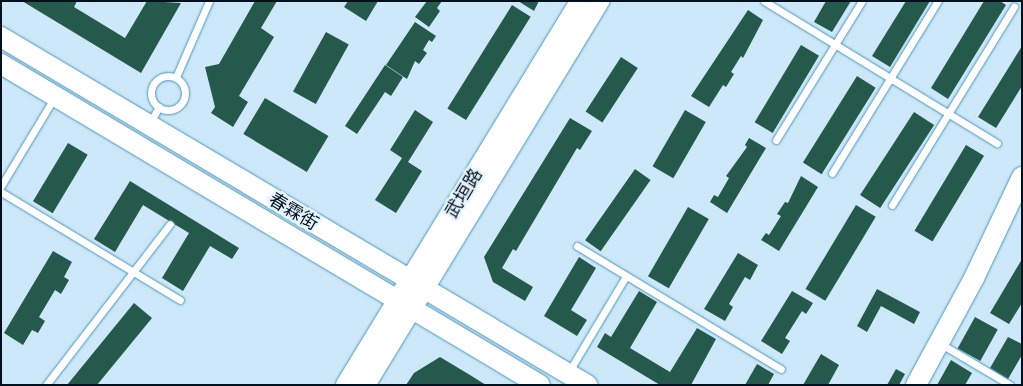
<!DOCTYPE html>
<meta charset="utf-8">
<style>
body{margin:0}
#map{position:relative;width:1023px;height:386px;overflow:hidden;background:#cce8f9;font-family:Manrope,"Noto Sans SC",sans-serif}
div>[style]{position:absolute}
.building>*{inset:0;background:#25594c;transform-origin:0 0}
.roads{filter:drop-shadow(0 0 1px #4d96be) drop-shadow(0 0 1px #4d96be)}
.lane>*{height:7px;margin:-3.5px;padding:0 3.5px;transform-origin:3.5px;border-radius:3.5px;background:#fff}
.lane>.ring{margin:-3.5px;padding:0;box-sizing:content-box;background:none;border:7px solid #fff;border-radius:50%}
.secondary>*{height:20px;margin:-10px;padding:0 10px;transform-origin:10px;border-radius:10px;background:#fff}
span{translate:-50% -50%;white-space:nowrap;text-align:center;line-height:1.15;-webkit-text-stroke:5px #e5f3fc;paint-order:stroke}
.street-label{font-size:18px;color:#00111d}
.frame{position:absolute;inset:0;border:2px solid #00111d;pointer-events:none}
</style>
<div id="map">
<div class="building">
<i style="clip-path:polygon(22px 1px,77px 1px,74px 7px,125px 38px,147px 1px,181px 3px,141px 73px)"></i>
<i style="clip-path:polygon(255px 1px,277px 1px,261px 28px,274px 37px,239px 96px,248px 102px,233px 127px,211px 113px,215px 107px,205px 67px,219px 64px)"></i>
<i style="clip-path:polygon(348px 1px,378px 1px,366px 21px,344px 7px)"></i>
<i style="clip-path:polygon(427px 1px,442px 1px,437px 8px,440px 11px,429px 27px,415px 17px)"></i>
<i style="clip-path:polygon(518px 1px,539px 1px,534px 11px)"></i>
<i style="clip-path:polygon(826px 1px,851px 1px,832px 32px,814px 22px)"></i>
<i style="clip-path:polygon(906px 1px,930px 1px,890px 67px,872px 56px)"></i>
<i style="clip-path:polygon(984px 1px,1000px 1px,1006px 5px,948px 99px,931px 88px)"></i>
<i style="left:512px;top:5px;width:22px;height:122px;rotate:32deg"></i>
<i style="clip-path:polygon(748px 10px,763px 20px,743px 58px,741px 56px,731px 72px,734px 74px,726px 87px,723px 85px,709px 107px,691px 96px)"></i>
<i style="clip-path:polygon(415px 22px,436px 36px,432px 42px,429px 40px,423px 50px,427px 53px,419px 64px,415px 61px,407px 79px,386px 65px)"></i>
<i style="left:326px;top:32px;width:26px;height:68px;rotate:29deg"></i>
<i style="left:801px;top:45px;width:21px;height:90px;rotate:31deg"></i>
<i style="clip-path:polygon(1022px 46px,1022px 86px,996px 128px,978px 117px)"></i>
<i style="left:621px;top:57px;width:20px;height:65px;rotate:33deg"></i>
<i style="clip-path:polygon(385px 65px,403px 77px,391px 96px,385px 92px,357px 134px,345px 126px)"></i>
<i style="left:857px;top:76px;width:22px;height:102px;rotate:32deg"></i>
<i style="left:265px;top:98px;width:74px;height:42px;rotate:31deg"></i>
<i style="clip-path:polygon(415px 110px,433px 122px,408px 162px,422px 171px,396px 213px,375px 200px,402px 158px,390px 150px)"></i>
<i style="left:685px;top:110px;width:24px;height:65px;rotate:30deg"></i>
<i style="left:914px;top:112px;width:24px;height:99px;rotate:33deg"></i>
<i style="clip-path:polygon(570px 118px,592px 131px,580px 150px,577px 148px,516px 251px,513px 249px,502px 268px,533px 287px,525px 301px,493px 282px,484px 257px)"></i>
<i style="clip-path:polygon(749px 138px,766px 148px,727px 213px,710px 202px,714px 195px,718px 197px,729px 178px,726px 176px,747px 147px,745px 145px)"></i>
<i style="left:68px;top:143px;width:23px;height:68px;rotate:31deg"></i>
<i style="left:966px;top:145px;width:21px;height:100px;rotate:31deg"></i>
<i style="left:635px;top:169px;width:19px;height:87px;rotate:35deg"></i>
<i style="clip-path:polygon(801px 176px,818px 187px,779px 251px,761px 240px,766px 233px,769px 235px,781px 216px,777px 214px,785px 202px,788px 203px)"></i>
<i style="clip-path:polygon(130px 181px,239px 248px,232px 259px,210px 246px,183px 291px,162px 278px,189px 233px,143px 205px,115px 252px,94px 239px)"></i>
<i style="left:856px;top:205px;width:23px;height:98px;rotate:31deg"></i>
<i style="left:688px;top:207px;width:24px;height:80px;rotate:30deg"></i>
<i style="clip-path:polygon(53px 251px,72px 262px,64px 277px,69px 280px,61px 294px,55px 290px,39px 317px,45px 321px,38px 333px,32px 330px,23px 345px,4px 333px)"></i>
<i style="clip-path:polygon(738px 253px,758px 265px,750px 280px,745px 277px,729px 304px,733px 307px,725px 321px,704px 309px)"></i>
<i style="clip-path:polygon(579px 257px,596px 268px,571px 310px,587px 320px,577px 336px,544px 316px)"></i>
<i style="clip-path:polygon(1022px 259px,1022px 303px,1009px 324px,990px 313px)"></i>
<i style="clip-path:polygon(877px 289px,920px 312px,914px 324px,881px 306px,867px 332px,857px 326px)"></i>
<i style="clip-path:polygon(639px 291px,657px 302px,630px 348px,670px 372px,697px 328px,716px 339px,691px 385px,660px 385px,597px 347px,605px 333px,611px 337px)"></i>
<i style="clip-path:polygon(792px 291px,813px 303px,806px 314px,802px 311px,785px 338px,790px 341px,782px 354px,761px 341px)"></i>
<i style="clip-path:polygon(134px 303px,152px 318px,97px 385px,67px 385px)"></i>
<i style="left:975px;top:317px;width:26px;height:36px;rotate:29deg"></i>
<i style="clip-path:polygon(1008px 337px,1022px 344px,1022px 355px,1008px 379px,990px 368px)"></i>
<i style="clip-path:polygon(821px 354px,839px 365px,828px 385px,803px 385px)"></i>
<i style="clip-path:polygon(440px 357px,470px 375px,486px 385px,406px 385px,414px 373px)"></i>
<i style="clip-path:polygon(951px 360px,972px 373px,965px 385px,937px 385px)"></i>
<i style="clip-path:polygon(757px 364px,774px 374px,768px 385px,745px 385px)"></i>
<i style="clip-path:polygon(896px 369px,905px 374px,899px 385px,887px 385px)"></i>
</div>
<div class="roads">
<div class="lane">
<i style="left:764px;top:1px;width:273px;rotate:31.4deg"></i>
<i class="ring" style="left:151px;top:76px;width:27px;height:27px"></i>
<i style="left:176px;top:77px;width:83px;rotate:-66.5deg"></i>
<i style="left:149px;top:124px;width:20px;rotate:-60deg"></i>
<i style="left:776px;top:140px;width:163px;rotate:-58.3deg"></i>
<i style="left:832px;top:173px;width:202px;rotate:-58.4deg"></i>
<i style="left:1px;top:186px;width:103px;rotate:-58.9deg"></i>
<i style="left:1px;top:192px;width:209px;rotate:31.1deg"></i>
<i style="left:892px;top:205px;width:233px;rotate:-58.4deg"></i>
<i style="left:577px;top:246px;width:238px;rotate:31.1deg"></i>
<i style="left:941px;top:344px;width:80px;rotate:30.7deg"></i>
<i style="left:568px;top:373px;width:113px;rotate:-59.1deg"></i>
<i style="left:46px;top:385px;width:203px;rotate:-52.4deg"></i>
</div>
<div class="secondary">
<i style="left:1px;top:37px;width:682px;rotate:30.7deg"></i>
<i style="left:1px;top:64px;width:627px;rotate:30.78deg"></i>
<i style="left:346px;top:385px;width:450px;rotate:-58.6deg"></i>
<i style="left:365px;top:385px;width:450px;rotate:-58.6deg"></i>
<i style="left:916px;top:385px;width:122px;rotate:-61.5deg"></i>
<i style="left:974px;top:278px;width:112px;rotate:-64.6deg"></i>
</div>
</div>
<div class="street-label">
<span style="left:463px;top:193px;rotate:-59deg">武垣路</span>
<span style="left:294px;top:211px;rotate:31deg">春霖街</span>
</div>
<div class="frame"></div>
</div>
